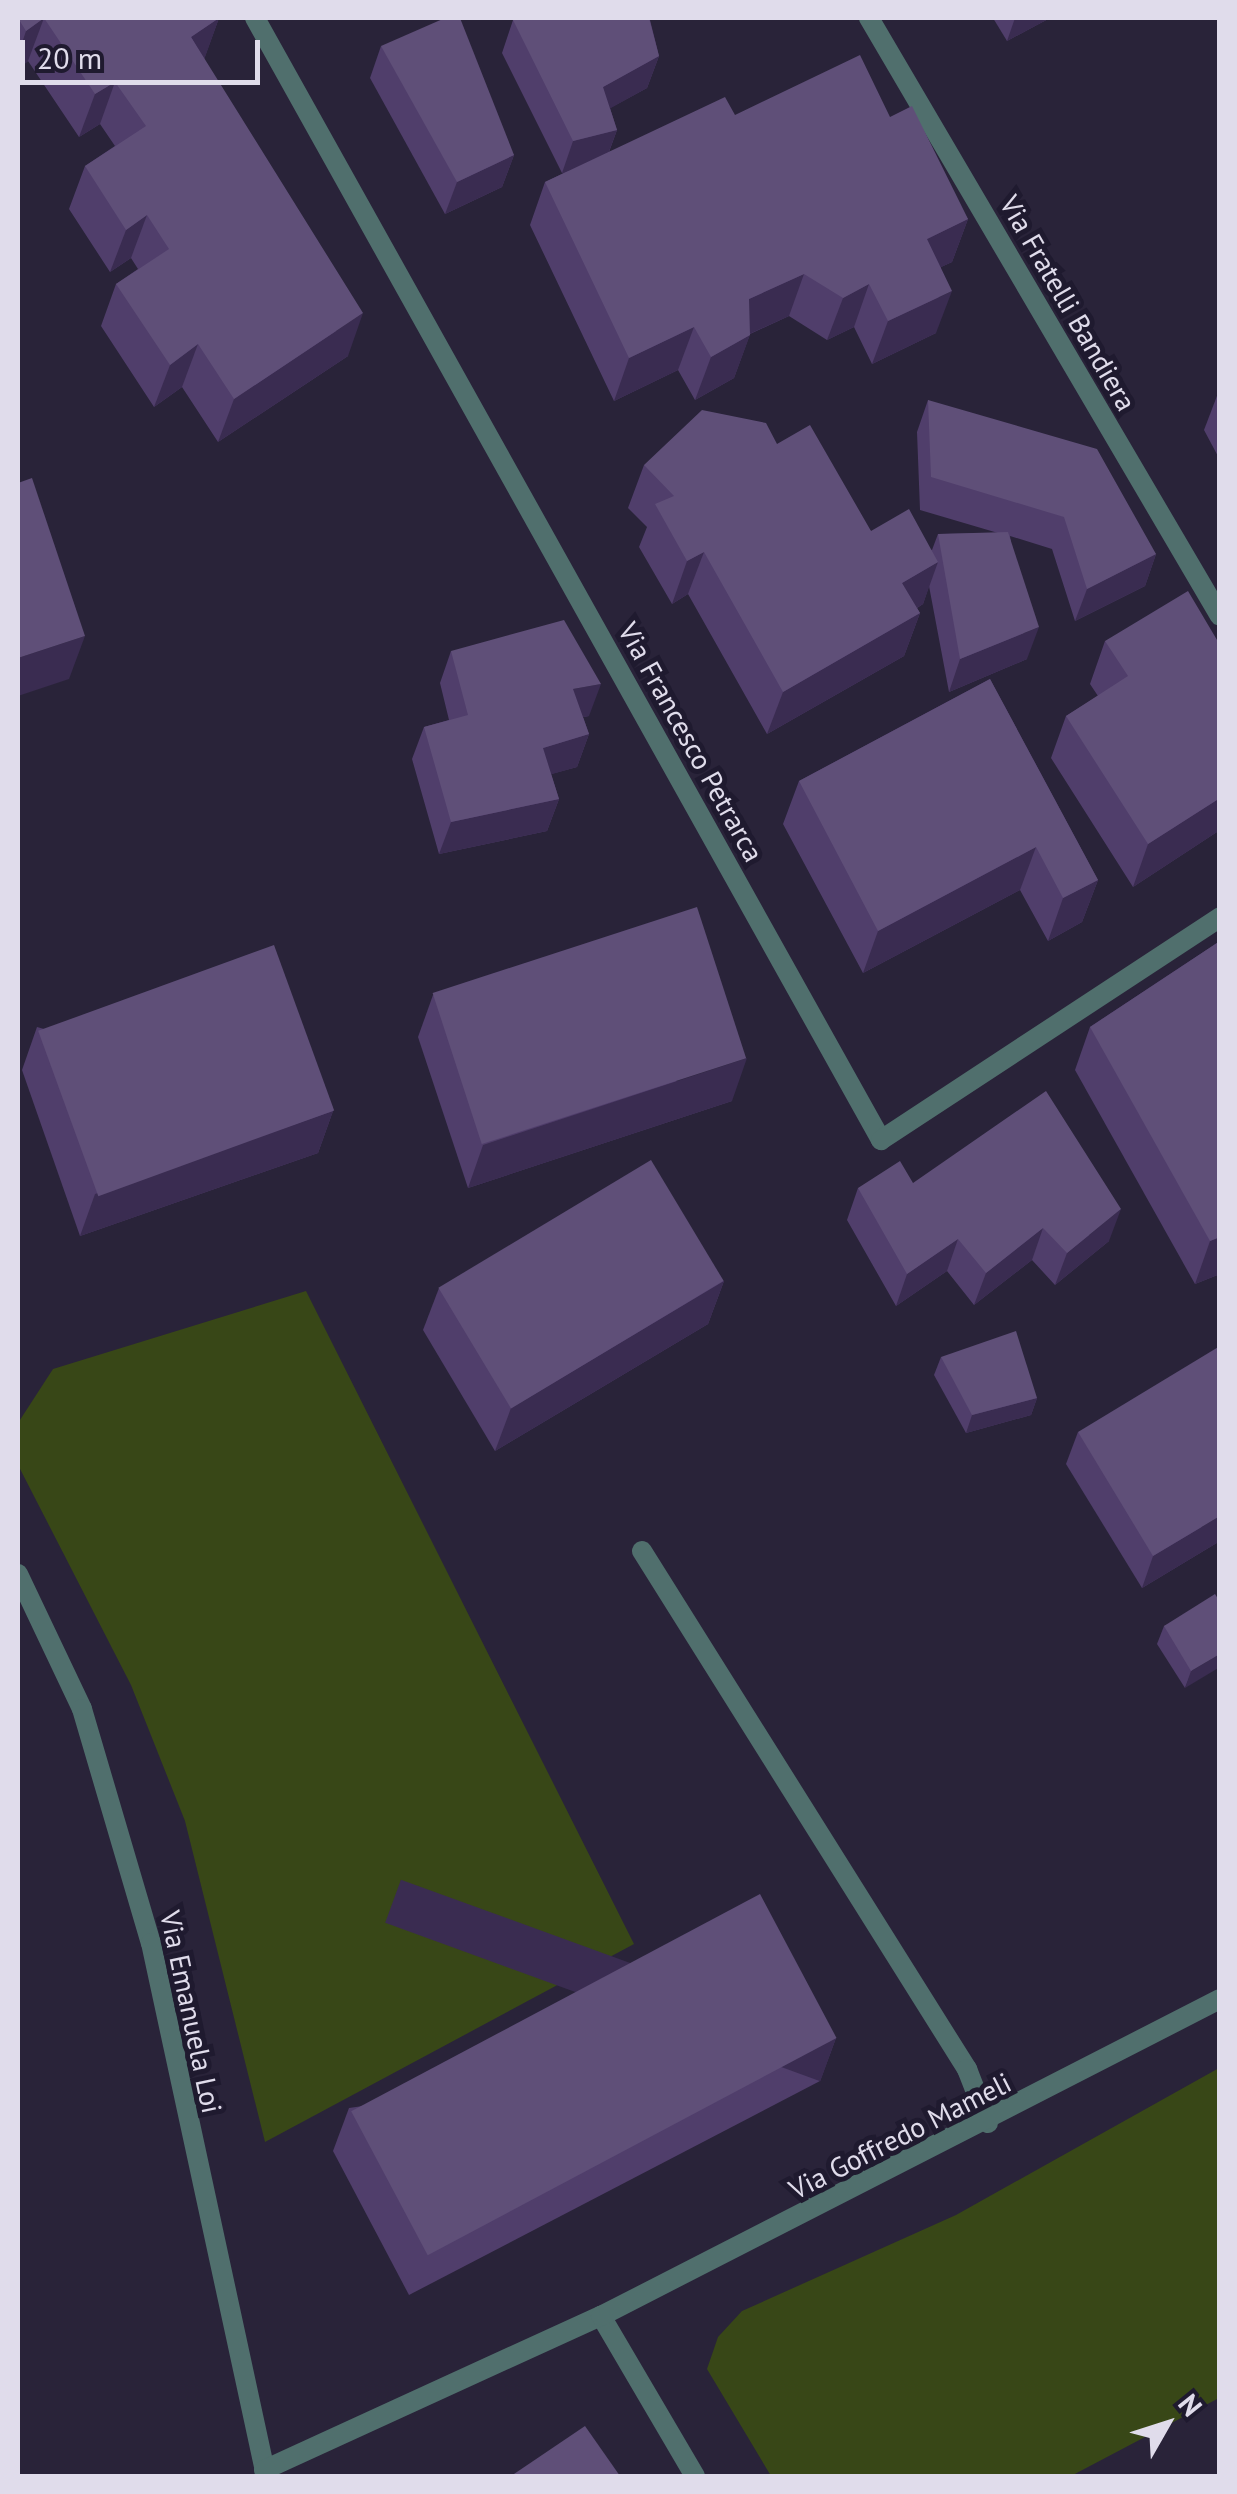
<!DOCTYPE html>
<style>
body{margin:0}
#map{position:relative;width:1237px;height:2494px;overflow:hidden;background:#292339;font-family:"PT Sans",sans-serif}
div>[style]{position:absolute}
.green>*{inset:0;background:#384717}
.minor>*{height:20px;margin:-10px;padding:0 10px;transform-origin:10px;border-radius:10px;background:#506f6d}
.wall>*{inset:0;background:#503e6b}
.shaded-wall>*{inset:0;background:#3a2c51;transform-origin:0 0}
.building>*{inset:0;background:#5f4f78;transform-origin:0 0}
span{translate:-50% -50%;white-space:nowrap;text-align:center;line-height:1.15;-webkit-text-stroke:10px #1f1a2f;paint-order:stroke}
.street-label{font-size:28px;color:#e0dceb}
.frame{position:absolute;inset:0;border:20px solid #e0dceb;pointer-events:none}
.north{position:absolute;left:1117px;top:2374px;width:100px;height:100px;-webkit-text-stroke:8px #1f1a2f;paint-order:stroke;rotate:51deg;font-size:28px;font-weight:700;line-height:40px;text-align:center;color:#e0dceb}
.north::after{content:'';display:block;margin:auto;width:35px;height:45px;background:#e0dceb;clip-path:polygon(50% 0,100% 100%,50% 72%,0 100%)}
.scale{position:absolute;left:20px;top:40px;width:240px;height:45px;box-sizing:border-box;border:5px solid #e0dceb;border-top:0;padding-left:12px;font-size:30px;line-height:35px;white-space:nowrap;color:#e0dceb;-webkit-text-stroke:8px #1f1a2f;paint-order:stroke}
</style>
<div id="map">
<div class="green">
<i style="clip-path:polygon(306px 1291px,634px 1944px,265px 2142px,185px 1821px,131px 1685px,18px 1465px,18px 1423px,53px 1369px)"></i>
<i style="clip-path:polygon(1219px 2068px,1219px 2398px,1071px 2476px,771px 2476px,707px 2369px,718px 2337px,742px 2311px,956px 2215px)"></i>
</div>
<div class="minor">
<i style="left:255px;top:18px;width:1285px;rotate:60.84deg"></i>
<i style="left:881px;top:1140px;width:406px;rotate:-33.3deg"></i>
<i style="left:869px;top:18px;width:693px;rotate:59.59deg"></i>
<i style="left:642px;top:1551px;width:612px;rotate:57.9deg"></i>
<i style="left:967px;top:2069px;width:58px;rotate:68.7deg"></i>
<i style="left:18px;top:1574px;width:149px;rotate:64.6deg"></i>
<i style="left:82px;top:1709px;width:244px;rotate:73.6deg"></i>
<i style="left:151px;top:1943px;width:545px;rotate:77.82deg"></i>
<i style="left:601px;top:2316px;width:186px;rotate:59.6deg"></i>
<i style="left:264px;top:2470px;width:371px;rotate:-24.6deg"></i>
<i style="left:601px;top:2316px;width:695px;rotate:-27.12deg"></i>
</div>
<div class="wall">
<i style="clip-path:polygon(18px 18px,219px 18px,204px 59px,348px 356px,218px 442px,182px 387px,154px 407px,101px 326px,116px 284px,138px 269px,131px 258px,110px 272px,69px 209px,85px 166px,115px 146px,100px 124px,79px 137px,28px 61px,18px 69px)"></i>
<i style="clip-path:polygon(993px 18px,1050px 18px,1007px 41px)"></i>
<i style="clip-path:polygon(513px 20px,650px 20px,659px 56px,647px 88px,610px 108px,617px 130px,609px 152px,735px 115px,890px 117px,968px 219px,952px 262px,941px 267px,936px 333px,872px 364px,854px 327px,827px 340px,789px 316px,750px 334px,734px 378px,695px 400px,678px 370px,614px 401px,530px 225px,545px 182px,566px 172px,562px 173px,502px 53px)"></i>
<i style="clip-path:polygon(381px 46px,514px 155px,502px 187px,445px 214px,370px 78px)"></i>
<i style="clip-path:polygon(1220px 388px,1220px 460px,1204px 430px)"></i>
<i style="clip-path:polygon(928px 400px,1156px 554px,1145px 586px,1075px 621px,1052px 549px,1010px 536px,1027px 659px,949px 692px,929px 586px,923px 604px,917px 608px,920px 613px,904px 656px,767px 734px,688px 594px,672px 604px,639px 547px,647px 527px,628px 508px,644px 465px,777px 444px,871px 531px,932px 550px,938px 534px,998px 533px,920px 510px,917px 432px)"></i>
<i style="clip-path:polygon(1105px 641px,1220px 645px,1220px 830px,1133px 887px,1051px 758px,1066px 716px,1098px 696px,1090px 684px)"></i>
<i style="clip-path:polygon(451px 651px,589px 716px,583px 717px,589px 734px,577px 767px,551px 774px,559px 799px,547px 831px,439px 854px,412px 759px,424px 727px,449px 720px,440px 683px)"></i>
<i style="clip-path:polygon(990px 679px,1098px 880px,1082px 922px,1048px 941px,1020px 890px,863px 973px,783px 824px,799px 781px)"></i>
<i style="clip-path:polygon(1220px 941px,1220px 1274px,1195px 1284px,1075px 1070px,1090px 1027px)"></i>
<i style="clip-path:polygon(433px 995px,732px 1101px,468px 1188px,418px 1037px)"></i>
<i style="clip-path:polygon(37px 1027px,333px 1111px,318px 1153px,80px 1236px,22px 1070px)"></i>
<i style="clip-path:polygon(913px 1183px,1109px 1241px,1055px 1285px,1032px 1260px,974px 1305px,947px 1271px,896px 1306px,847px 1220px,858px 1188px)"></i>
<i style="clip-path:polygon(724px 1281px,708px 1324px,495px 1451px,423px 1330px,439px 1288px)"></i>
<i style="clip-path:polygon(941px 1357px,1037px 1398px,1031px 1415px,966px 1433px,934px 1375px)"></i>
<i style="clip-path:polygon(1078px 1432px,1220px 1541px,1142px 1588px,1066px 1464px)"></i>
<i style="clip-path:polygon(1220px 1602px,1185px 1688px,1157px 1644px,1164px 1626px)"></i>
<i style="clip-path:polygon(836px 2038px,820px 2081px,409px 2295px,333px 2151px,349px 2108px)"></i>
</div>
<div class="shaded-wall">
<i style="clip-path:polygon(44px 18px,28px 61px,18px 69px,18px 55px,26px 31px)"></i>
<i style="clip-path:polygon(219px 18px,204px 60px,191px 37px)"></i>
<i style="clip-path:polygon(1015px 18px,1050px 18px,1007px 41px)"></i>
<i style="clip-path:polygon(659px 56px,647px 88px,591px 119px,603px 87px)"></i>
<i style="clip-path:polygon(115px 82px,100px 124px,79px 137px,95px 94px)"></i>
<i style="clip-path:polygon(617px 130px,605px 162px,562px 173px,573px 141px)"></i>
<i style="clip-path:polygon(514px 155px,502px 187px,445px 214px,457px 182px)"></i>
<i style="clip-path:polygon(147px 215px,131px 258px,110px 272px,126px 230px)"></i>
<i style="clip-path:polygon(968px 219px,952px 262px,911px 281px,927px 239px)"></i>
<i style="clip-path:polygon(804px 274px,789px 316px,734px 341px,749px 299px)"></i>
<i style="clip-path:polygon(869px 284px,854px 327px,827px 340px,843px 298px)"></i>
<i style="clip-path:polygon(952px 291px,936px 333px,872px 364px,888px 321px)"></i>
<i style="clip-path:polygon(363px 313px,348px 356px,218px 442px,234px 399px)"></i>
<i style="clip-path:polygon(694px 327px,678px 370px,614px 401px,629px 358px)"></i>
<i style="clip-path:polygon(750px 335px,734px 378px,695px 400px,711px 357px)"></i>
<i style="clip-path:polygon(198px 344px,182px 387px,154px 407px,170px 365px)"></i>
<i style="clip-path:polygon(704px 552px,688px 594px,672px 604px,687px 561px)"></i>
<i style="clip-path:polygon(1156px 554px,1145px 586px,1075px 621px,1087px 589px)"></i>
<i style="clip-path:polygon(938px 562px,923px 604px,887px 626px,902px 583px)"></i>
<i style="clip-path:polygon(920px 613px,904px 656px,767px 734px,783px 692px)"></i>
<i style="clip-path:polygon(1039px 627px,1027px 659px,949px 692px,960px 659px)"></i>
<i style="clip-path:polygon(85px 636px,69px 679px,18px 696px,18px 658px)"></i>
<i style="clip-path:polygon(601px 684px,589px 716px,561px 721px,573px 689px)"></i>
<i style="clip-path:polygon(589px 734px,577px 767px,531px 780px,543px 748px)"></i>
<i style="clip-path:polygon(1220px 798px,1220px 830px,1133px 887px,1148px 844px)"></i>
<i style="clip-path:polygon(559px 799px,547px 831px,439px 854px,451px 822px)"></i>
<i style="clip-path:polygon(1036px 847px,1020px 890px,863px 973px,878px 931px)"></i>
<i style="clip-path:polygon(1098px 880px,1082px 922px,1048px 941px,1063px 898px)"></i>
<i style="clip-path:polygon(747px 1058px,732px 1101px,468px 1188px,483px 1145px)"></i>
<i style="clip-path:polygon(333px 1111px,318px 1153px,80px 1236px,95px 1194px)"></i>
<i style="clip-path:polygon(1121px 1209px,1109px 1241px,1055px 1285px,1067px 1253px)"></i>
<i style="clip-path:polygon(1043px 1228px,1032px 1260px,974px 1305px,986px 1273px)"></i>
<i style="clip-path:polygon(1220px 1237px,1220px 1274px,1195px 1284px,1210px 1241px)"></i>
<i style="clip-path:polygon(958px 1239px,947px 1271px,896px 1306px,907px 1274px)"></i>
<i style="clip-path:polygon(724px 1281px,708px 1324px,495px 1451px,511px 1408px)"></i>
<i style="clip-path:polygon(1037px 1398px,1031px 1415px,966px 1433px,972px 1415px)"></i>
<i style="clip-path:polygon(1220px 1516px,1220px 1541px,1142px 1588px,1153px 1556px)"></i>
<i style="clip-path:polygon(1220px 1654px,1220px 1667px,1185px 1688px,1191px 1671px)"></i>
<i style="left:836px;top:2038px;width:46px;height:463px;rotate:110deg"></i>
</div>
<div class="building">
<i style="clip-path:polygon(18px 18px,219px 18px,191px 37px,363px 313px,234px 399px,198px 344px,170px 365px,116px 284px,169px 249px,147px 215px,126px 230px,85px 166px,146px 126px,115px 82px,95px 94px,44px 18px,26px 31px)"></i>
<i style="clip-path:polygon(445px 18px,460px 18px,514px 155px,457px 182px,381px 46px)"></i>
<i style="clip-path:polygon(520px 18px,649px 18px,659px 56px,603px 87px,617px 130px,573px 141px,513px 20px)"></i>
<i style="clip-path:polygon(860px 55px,890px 117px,912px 106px,968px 219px,927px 239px,952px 291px,888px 321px,869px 284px,843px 298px,804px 274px,749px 299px,750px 335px,711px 357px,694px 327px,629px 358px,545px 182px,725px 97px,735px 115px)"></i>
<i style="clip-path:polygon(928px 400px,1097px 449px,1156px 554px,1087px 589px,1064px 517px,931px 477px)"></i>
<i style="clip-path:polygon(702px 410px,766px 423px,777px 444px,810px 425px,871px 531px,909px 509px,938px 562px,902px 583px,920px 613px,783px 692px,704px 552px,687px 561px,655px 504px,674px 496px,644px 465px)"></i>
<i style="clip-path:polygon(32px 478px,85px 636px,18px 658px,18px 483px)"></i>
<i style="clip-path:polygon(1008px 532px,1039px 627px,960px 659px,938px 534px)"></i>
<i style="clip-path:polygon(1188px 591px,1220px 645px,1220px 798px,1148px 844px,1066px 716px,1128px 676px,1105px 641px)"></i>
<i style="clip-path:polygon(564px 620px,601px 684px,573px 689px,589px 734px,543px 748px,559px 799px,451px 822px,424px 727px,468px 715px,451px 651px)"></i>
<i style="clip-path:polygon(990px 679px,1098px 880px,1063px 898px,1036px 847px,878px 931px,799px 781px)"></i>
<i style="left:697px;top:907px;width:159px;height:278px;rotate:72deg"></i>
<i style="clip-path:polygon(1220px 941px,1220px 1237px,1210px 1241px,1090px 1027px)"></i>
<i style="left:274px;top:945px;width:176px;height:251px;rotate:70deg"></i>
<i style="clip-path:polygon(1046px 1091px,1121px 1209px,1067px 1253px,1043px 1228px,986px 1273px,958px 1239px,907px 1274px,858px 1188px,900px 1161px,913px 1183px)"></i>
<i style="left:651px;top:1160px;width:141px;height:248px;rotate:59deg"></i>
<i style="clip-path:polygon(1016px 1331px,1037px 1398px,972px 1415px,941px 1357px)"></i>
<i style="clip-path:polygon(1220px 1346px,1220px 1516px,1153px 1556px,1078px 1432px)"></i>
<i style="clip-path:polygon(1215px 1594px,1220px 1602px,1220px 1654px,1191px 1671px,1164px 1626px)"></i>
<i style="left:760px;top:1894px;width:163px;height:463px;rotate:62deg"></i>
<i style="clip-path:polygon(585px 2426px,620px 2476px,511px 2476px)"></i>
</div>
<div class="street-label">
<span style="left:1068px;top:303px;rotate:60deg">Via Fratelli Bandiera</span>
<span style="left:691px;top:742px;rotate:61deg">Via Francesco Petrarca</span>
<span style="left:191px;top:2012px;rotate:78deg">Via Emanuela Loi</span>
<span style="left:900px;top:2136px;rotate:-27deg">Via Goffredo Mameli</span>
</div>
<div class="frame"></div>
<div class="north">N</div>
<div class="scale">20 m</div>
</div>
